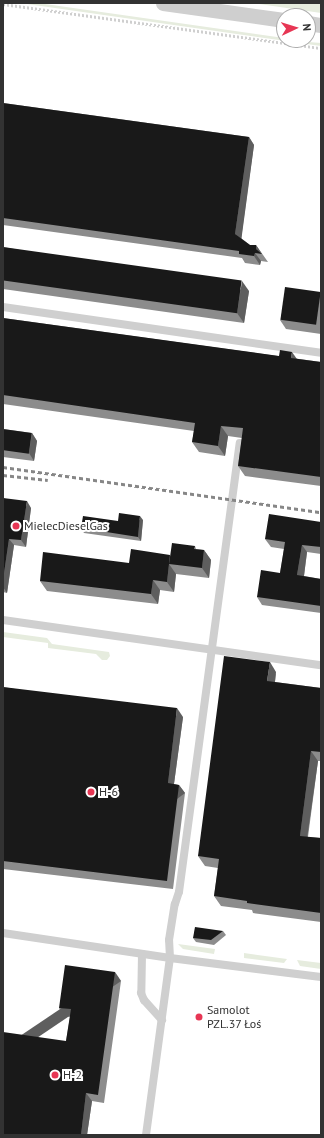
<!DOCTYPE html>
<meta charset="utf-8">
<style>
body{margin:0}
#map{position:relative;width:324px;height:1138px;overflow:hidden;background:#fff;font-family:"PT Sans",sans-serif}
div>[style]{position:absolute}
.green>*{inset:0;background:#e6ecde}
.path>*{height:2.5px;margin-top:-1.25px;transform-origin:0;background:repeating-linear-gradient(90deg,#cfcfcf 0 2px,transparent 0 4px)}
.lane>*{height:8px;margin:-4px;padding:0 4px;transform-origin:4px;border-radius:4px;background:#cfcfcf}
.street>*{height:15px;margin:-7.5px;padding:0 7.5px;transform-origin:7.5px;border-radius:7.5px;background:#cfcfcf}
.rail>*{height:3px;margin-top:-1.5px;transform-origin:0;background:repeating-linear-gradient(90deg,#878787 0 4px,transparent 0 7px)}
.wall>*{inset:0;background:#8c8c8c}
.shaded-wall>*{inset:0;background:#5e5e5e;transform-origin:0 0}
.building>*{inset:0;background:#191919;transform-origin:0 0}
.dots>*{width:11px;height:11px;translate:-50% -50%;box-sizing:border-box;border:2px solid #fff;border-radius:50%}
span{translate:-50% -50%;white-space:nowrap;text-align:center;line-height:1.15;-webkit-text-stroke:4px #fff;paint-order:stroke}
.poi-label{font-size:12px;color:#323232}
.left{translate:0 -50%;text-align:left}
.frame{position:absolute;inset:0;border:4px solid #323232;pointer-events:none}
.north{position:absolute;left:276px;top:8px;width:40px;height:40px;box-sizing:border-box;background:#fff;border:1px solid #adadad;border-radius:50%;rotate:86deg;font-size:11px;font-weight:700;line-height:16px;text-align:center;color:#323232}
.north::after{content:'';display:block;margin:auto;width:14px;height:18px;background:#e73654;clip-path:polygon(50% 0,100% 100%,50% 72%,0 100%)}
</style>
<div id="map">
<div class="green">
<i style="clip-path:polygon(20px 3px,38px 3px,284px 38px,284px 40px,321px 43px,321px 46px)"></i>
<i style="clip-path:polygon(253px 3px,321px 3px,321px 13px)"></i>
<i style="clip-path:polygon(3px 632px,47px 638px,52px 644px,109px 652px,110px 656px,107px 660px,102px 660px,96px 654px,48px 648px,48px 643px,3px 637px)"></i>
<i style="clip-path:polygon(178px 944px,215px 949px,214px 954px,183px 949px)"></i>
<i style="clip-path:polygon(244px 953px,287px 959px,284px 963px,244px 958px)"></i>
<i style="clip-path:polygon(297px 960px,321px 963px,321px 969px,300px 966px)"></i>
</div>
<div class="path">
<i style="left:3px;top:4px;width:321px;rotate:7.9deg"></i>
</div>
<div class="lane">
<i style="left:3px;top:307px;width:321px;rotate:8.2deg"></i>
<i style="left:3px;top:620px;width:321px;rotate:8.1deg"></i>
<i style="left:3px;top:933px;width:169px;rotate:8.5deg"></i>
<i style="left:170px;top:958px;width:152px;rotate:7.2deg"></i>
<i style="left:142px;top:954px;width:39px;rotate:91deg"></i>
<i style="left:141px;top:993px;width:8px;rotate:67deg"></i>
<i style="left:144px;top:1000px;width:27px;rotate:48deg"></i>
<i style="left:146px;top:1135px;width:179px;rotate:-82.3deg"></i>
<i style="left:170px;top:958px;width:18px;rotate:-93deg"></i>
<i style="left:169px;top:940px;width:36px;rotate:-81deg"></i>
<i style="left:175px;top:904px;width:13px;rotate:-72deg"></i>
<i style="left:179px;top:892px;width:453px;rotate:-82.3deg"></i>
</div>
<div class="street">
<i style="left:163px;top:3px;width:122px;rotate:8deg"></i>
<i style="left:308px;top:23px;width:13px;rotate:9deg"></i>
</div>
<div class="rail">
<i style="left:3px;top:467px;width:321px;rotate:8.1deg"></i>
<i style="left:3px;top:475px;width:45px;rotate:6.3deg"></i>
</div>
<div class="wall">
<i style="clip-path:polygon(3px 103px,249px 137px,254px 145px,241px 238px,250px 245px,256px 245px,268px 262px,261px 261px,260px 265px,245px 263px,242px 258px,3px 225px)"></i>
<i style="clip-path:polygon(3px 247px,249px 291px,244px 323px,3px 289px)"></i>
<i style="clip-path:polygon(321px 292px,321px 334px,286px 329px,280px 320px)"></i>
<i style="clip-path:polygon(3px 318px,321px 362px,321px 486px,245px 476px,238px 466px,242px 438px,228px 436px,225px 456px,199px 452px,192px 442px,194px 431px,3px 404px)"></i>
<i style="clip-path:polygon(3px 429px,32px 433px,37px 441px,34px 461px,3px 457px)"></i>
<i style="clip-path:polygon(3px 498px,31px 508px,26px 547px,14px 545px,7px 593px,3px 592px)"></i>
<i style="clip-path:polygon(143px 520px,141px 541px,84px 533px,81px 528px,118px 521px)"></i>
<i style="clip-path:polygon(321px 522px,321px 554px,307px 552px,304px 576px,321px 579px,321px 613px,262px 605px,257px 597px,280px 573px,284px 549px,271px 547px,265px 539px)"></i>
<i style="clip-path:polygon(195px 546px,196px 549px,204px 550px,211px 560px,209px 578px,176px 574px,174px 592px,160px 590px,158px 604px,47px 591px,40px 581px,129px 563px,170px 556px)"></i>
<i style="clip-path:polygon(276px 672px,275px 682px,321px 688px,321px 761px,318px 761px,308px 837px,321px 838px,321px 922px,253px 913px,252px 910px,221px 906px,214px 896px,218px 868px,205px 866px,198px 856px)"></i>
<i style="clip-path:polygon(3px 687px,183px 717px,174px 784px,179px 785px,185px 793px,173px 889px,3px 869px)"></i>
<i style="clip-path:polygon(223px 931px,226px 935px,214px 945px,196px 942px,193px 938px)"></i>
<i style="clip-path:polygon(121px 981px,104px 1103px,92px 1101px,87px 1135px,3px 1135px,66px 1041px,70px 1017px,64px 1016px,59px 1008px)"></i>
</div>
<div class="shaded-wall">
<i style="clip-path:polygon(249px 137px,254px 145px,241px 242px,235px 234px)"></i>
<i style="clip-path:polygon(256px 245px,262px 254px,256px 249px)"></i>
<i style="clip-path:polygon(255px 253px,261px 261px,260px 265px,254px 256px)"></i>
<i style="clip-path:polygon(242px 281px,249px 291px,244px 323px,237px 313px)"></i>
<i style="clip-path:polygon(292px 352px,299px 362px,291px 358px)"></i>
<i style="clip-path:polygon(221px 426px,228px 436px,225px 456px,218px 446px)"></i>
<i style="clip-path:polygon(32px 433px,37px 441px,34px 461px,29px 453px)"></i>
<i style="clip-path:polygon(27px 501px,31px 508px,26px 547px,21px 540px)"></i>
<i style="clip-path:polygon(140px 516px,143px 520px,141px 541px,138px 537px)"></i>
<i style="clip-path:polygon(9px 539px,14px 545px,7px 593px,3px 587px,3px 580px)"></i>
<i style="clip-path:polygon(302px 545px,307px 552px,303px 583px,297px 575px)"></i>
<i style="clip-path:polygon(204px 550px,211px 560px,209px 578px,202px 568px)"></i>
<i style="clip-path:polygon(169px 564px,176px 574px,174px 592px,167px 582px)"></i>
<i style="clip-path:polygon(153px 580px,160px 590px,158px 604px,151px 594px)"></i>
<i style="clip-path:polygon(270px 662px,276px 672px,274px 690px,267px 681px)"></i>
<i style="clip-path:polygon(177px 708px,183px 717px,173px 791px,168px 783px)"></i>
<i style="clip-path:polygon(311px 751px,318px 761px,306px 846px,300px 836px)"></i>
<i style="left:179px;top:785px;width:10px;height:97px;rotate:53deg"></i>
<i style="left:115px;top:972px;width:11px;height:124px;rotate:56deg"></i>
<i style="clip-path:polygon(86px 1093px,92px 1101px,87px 1135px,81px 1135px)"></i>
</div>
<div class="building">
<i style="clip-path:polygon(3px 103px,249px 137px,235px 234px,250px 245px,256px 245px,256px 249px,262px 254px,255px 253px,254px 256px,239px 254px,239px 251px,3px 218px)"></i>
<i style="left:3px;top:247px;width:241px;height:33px;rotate:8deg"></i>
<i style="left:285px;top:287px;width:36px;height:33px;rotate:8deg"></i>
<i style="clip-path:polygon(3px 318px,279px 356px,280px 350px,292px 352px,291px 358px,321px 362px,321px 477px,238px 466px,243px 428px,221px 426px,218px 446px,192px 442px,195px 423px,3px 395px)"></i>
<i style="left:3px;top:429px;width:29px;height:21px;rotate:8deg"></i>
<i style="clip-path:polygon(3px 498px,27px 501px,21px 540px,9px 539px,3px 580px)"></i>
<i style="clip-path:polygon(119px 513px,140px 516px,138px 537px,81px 528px,83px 516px,118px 521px)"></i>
<i style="clip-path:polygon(269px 514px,321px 522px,321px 547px,302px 545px,297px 575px,321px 579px,321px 606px,257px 597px,261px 570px,280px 573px,285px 542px,265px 539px)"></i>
<i style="clip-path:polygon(172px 543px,195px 546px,194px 549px,204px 550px,202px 568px,169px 564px)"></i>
<i style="clip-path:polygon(131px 549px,170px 555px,167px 582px,153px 580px,151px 594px,40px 581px,43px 552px,129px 563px)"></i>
<i style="clip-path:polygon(224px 656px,270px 662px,267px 681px,321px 688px,321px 752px,311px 751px,300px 836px,321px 838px,321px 913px,247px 903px,247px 901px,214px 896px,219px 859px,198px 856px)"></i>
<i style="clip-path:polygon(3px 687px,177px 708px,168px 783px,179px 785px,167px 881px,3px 861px)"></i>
<i style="clip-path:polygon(195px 927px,223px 931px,211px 940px,193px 938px)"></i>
<i style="clip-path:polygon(65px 965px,115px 972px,98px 1095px,86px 1093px,81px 1135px,3px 1135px,3px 1032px,66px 1041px,71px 1009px,59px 1008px)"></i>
</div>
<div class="dots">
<i style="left:16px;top:526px;background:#e73654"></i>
<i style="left:91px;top:792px;background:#e73654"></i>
<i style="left:199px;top:1017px;background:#e73654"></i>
<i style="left:55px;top:1075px;background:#e73654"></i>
</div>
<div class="poi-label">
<span class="left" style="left:24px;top:526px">MielecDieselGas</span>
<span class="left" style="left:99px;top:792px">H-6</span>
<span class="left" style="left:207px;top:1017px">Samolot<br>PZL.37 Łoś</span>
<span class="left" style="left:63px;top:1075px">H-2</span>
</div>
<div class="frame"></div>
<div class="north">N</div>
</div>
